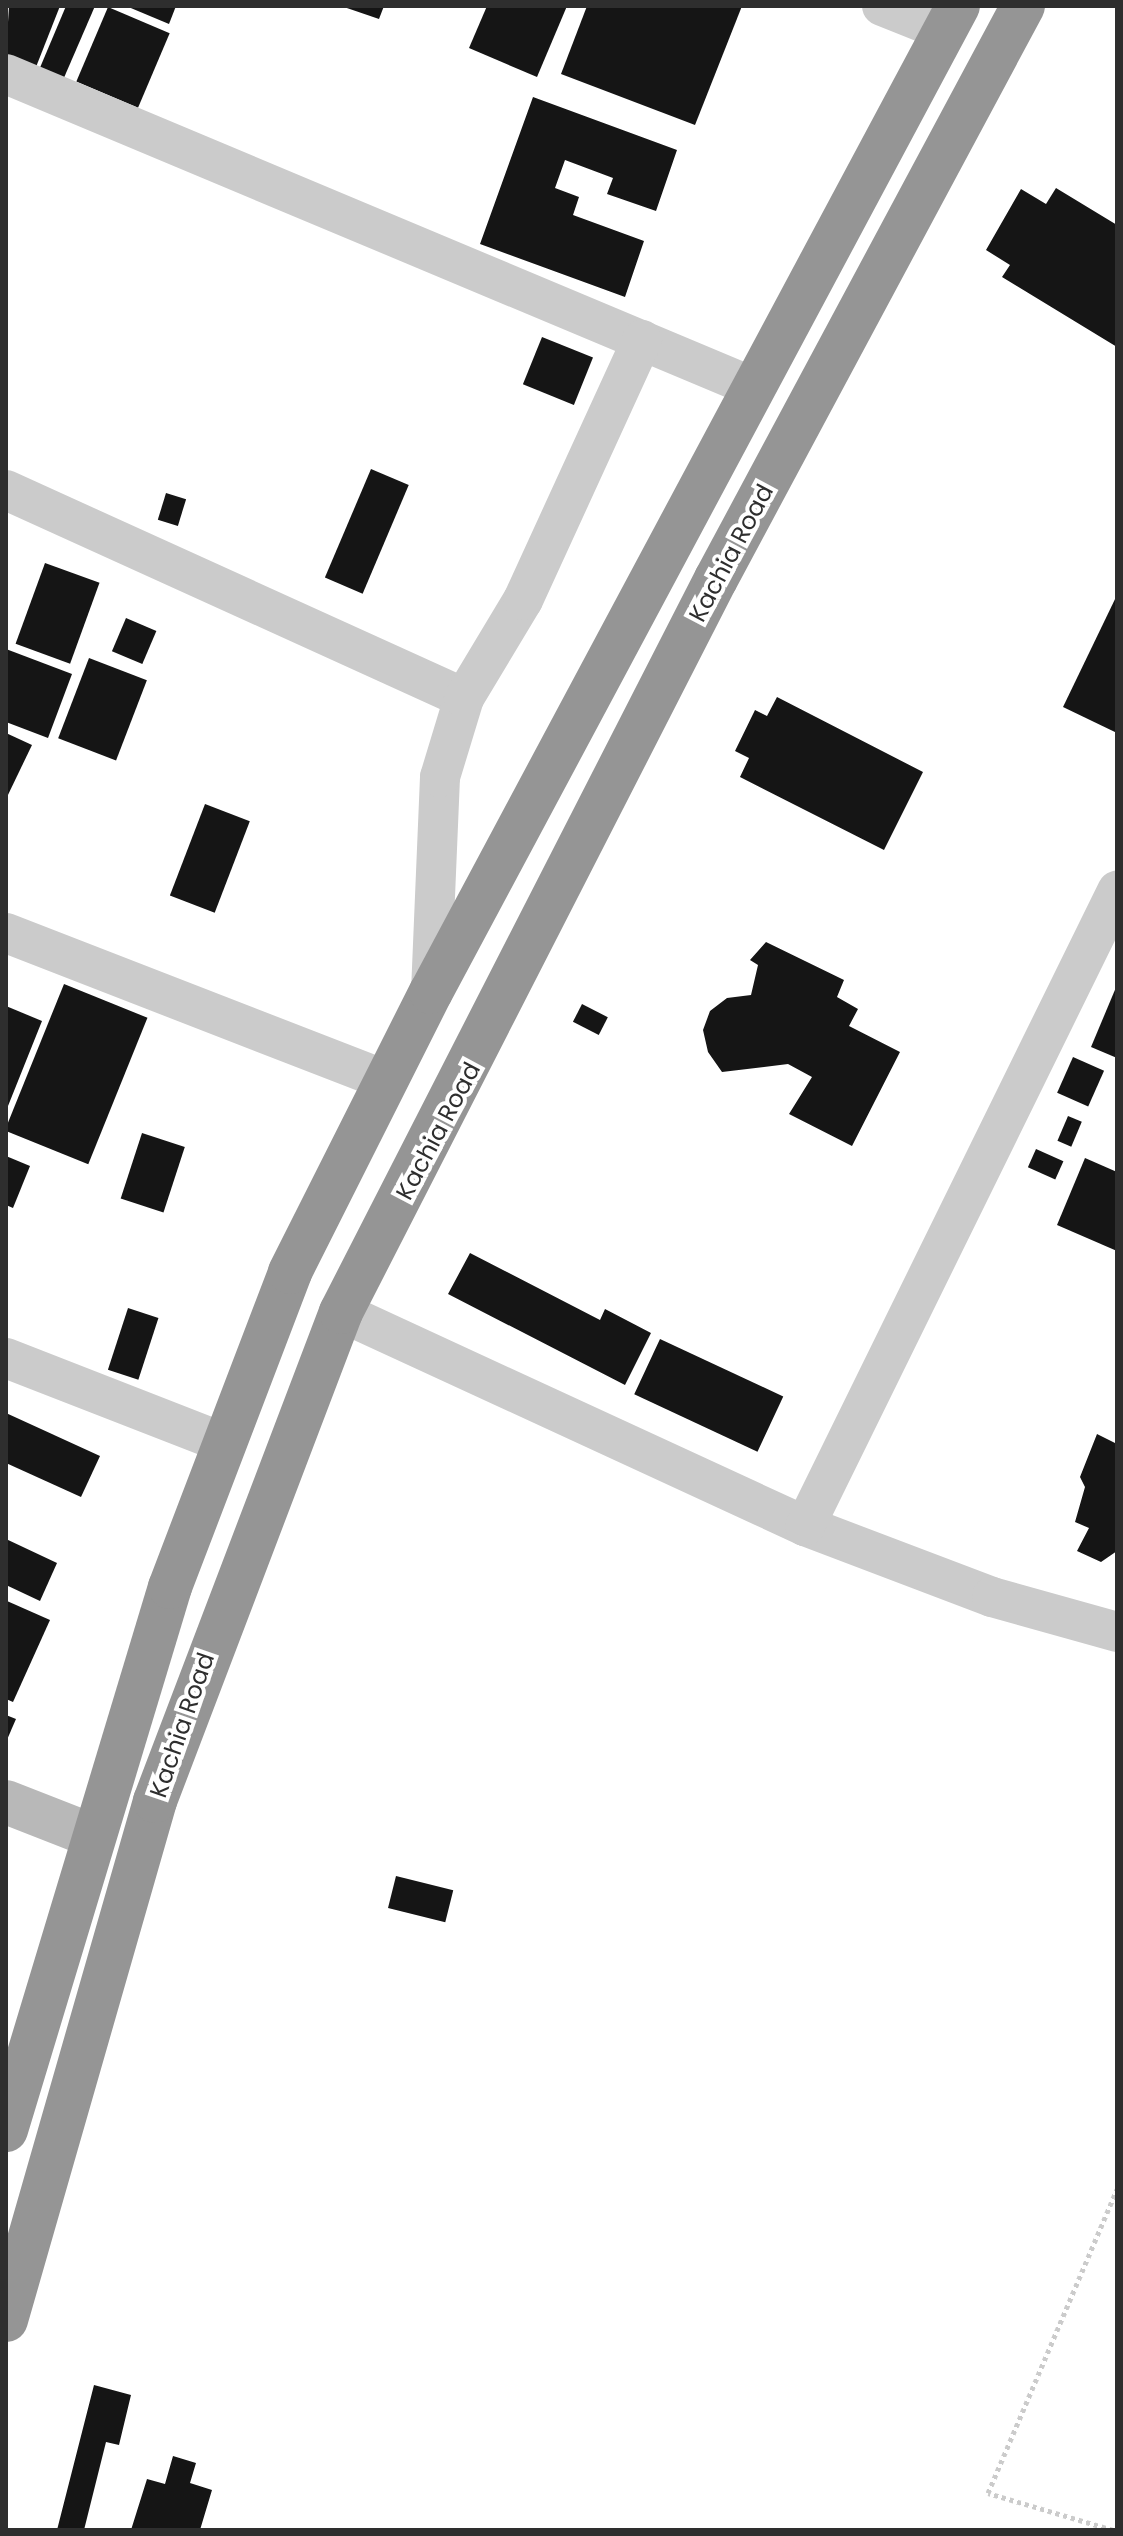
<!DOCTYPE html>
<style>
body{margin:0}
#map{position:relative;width:1123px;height:2536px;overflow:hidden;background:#fff;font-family:Poppins,sans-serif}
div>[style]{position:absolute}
.building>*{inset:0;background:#151515;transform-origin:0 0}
.path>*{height:5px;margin-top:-2.5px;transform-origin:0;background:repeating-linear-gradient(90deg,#cbcbcb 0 4px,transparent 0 8px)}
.street>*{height:40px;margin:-20px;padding:0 20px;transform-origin:20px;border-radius:20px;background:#cbcbcb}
.secondary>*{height:44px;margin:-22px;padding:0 22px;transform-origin:22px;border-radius:22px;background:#b8b8b8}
.highway>*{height:44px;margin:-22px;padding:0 22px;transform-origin:22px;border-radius:22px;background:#959595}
span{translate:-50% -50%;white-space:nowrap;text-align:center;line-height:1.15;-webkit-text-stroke:8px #fff;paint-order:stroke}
.street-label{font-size:24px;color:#2e2e2e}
.frame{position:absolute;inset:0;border:8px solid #2e2e2e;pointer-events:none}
</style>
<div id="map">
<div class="building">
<i style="clip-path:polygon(9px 6px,60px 6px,36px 67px,6px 55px)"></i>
<i style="clip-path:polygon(66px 6px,95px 6px,63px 80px,39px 70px)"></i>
<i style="clip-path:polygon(126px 6px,176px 6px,169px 24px)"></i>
<i style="clip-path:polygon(341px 6px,384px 6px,379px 19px)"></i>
<i style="clip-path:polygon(487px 6px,567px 6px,537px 77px,469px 48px)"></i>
<i style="clip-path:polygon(587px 6px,742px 6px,695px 125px,561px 74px)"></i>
<i style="left:108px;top:7px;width:67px;height:81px;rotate:23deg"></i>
<i style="clip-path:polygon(533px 97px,677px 150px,656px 211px,607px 194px,613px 178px,565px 160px,555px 188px,579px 197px,573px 215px,644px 241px,625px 297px,480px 244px)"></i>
<i style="clip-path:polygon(1056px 188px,1117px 225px,1117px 347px,1002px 277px,1010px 265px,986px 250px,1021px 189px,1046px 204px)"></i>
<i style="left:542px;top:337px;width:55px;height:51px;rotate:22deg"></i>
<i style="left:371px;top:469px;width:41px;height:118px;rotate:23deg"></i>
<i style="left:166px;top:493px;width:21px;height:28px;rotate:17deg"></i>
<i style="left:45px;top:563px;width:58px;height:86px;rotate:20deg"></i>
<i style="clip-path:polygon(1117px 595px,1117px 733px,1063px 707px)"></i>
<i style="left:126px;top:618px;width:33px;height:36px;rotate:23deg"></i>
<i style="clip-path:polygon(6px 649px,72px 674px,48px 738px,6px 722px)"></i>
<i style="left:89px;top:658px;width:62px;height:86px;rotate:21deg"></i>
<i style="clip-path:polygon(777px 697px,923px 772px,884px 850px,740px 777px,749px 758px,735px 751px,755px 710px,767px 716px)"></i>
<i style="clip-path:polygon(6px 733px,32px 745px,6px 799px)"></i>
<i style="left:205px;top:804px;width:48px;height:98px;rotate:21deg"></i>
<i style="clip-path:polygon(766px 942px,844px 980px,837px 997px,858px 1009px,849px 1026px,900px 1052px,852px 1146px,789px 1114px,812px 1077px,788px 1064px,722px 1072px,708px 1052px,703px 1030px,710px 1011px,727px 998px,751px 995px,758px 965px,750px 960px)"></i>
<i style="left:64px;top:984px;width:90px;height:158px;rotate:22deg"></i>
<i style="clip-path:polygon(1117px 985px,1117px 1058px,1091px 1047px)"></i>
<i style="left:582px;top:1004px;width:29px;height:20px;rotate:27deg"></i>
<i style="clip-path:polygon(6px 1006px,42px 1021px,6px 1111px)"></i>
<i style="left:1073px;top:1057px;width:34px;height:39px;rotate:24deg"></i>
<i style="left:1068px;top:1116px;width:15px;height:27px;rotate:23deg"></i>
<i style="left:142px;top:1133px;width:45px;height:69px;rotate:18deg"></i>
<i style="left:1036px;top:1149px;width:30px;height:20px;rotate:24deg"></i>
<i style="clip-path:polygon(6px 1156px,30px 1166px,13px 1208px,6px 1205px)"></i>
<i style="clip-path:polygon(1085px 1158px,1117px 1172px,1117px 1251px,1057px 1225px)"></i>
<i style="clip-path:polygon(470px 1253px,600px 1320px,605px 1309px,651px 1333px,625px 1385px,448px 1294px)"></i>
<i style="left:128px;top:1308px;width:32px;height:65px;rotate:18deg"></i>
<i style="left:660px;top:1339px;width:136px;height:61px;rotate:25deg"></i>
<i style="clip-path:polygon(6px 1413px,100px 1456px,81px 1497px,6px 1463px)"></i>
<i style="clip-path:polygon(1097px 1434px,1117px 1444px,1117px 1551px,1101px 1562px,1077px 1551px,1089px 1528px,1075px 1522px,1085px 1487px,1080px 1477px)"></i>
<i style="clip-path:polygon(6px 1539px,57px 1563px,40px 1601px,6px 1585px)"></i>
<i style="clip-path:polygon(7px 1601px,50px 1620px,13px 1702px,6px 1699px)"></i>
<i style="clip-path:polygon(6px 1715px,16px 1719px,6px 1742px)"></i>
<i style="left:396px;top:1876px;width:59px;height:33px;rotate:14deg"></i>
<i style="clip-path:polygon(94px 2385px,131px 2395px,119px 2445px,106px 2442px,84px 2530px,57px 2530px)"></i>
<i style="clip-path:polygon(173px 2456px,196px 2463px,190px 2483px,212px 2490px,200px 2530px,131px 2530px,147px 2479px,165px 2484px)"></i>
</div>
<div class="path">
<i style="left:1113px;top:2530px;width:130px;rotate:-163.5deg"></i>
<i style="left:988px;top:2493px;width:330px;rotate:-67deg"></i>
</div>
<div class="street">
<i style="left:882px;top:6px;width:68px;rotate:21.6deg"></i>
<i style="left:6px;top:74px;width:812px;rotate:22.74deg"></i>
<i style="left:6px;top:490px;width:503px;rotate:24.43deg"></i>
<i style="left:6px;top:933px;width:409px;rotate:21.2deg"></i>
<i style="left:431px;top:992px;width:215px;rotate:-87.6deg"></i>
<i style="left:440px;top:777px;width:83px;rotate:-73.1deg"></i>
<i style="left:464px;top:698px;width:114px;rotate:-59deg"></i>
<i style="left:523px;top:600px;width:286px;rotate:-65.4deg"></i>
<i style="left:341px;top:1312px;width:511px;rotate:24.76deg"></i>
<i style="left:805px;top:1526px;width:200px;rotate:20.8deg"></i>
<i style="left:992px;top:1597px;width:130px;rotate:15.6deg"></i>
<i style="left:6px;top:1358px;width:231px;rotate:21.3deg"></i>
<i style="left:805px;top:1526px;width:708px;rotate:-63.83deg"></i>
</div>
<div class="secondary">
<i style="left:6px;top:1802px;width:90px;rotate:21.4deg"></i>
</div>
<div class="highway">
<i style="left:6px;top:2130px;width:567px;rotate:-73.19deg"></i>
<i style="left:170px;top:1587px;width:337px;rotate:-69.1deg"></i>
<i style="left:290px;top:1272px;width:313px;rotate:-63.3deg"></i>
<i style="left:431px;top:992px;width:1118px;rotate:-61.88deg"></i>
<i style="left:6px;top:2320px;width:540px;rotate:-73.98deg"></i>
<i style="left:155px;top:1801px;width:523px;rotate:-69.17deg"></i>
<i style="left:341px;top:1312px;width:823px;rotate:-62.91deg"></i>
<i style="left:716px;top:579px;width:650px;rotate:-61.82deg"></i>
</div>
<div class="street-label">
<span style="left:731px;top:553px;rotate:-62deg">Kachia Road</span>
<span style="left:438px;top:1131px;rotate:-62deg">Kachia Road</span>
<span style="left:182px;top:1725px;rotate:-71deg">Kachia Road</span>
</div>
<div class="frame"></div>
</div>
